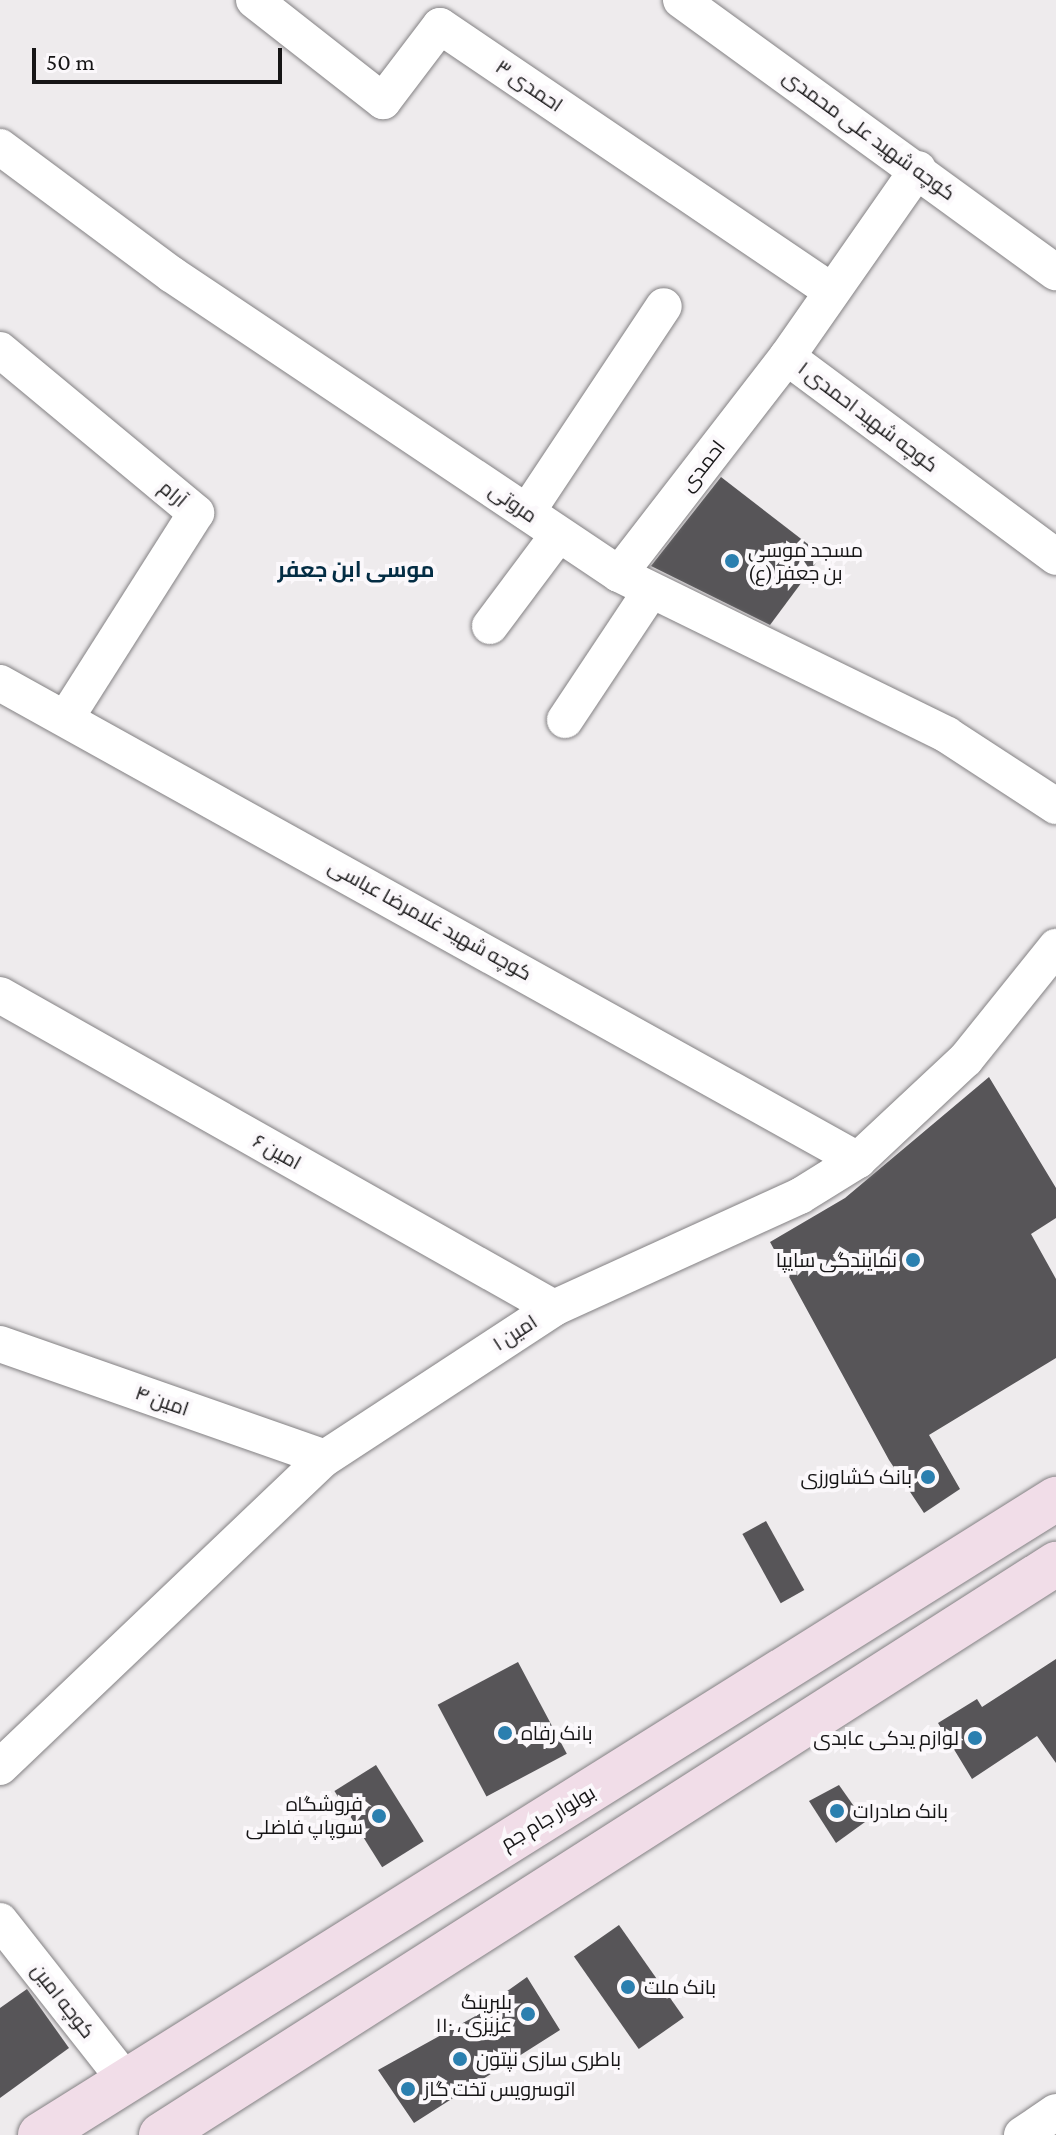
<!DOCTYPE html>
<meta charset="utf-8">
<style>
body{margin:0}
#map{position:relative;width:1056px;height:2135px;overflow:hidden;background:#eeebed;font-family:"Crimson Pro",Cairo,serif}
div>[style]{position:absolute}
.building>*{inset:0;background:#575558;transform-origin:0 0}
.roads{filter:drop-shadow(0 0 2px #838183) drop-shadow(0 0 2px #838183)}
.street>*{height:36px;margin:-18px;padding:0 18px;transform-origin:18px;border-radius:18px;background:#fff}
.secondary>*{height:44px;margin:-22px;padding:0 22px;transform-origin:22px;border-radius:22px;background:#f1dde8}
.dots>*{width:22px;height:22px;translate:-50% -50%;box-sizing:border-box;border:4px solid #fbf8fb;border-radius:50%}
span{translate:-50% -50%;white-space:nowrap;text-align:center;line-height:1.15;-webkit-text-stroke:8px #fbf8fb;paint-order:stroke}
.street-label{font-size:20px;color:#161516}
.poi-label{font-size:20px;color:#161516}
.left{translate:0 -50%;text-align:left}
.right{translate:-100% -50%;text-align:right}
.neighbourhood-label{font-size:22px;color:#032d44;font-weight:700}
.scale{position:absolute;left:32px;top:48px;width:250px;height:36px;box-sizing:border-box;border:4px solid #161516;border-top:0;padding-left:10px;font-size:24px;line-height:28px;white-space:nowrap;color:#161516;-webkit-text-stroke:6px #fbf8fb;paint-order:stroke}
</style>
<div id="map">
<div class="building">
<i style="clip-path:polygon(721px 477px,822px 555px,770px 625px,651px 566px)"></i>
<i style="clip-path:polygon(989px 1077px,1056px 1188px,1056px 1218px,1031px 1234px,1056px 1279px,1056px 1358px,929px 1435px,960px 1489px,924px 1513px,889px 1460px,770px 1242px,845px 1198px)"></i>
<i style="left:766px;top:1521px;width:79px;height:27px;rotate:61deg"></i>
<i style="clip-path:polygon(1056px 1659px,1056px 1763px,1037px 1736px,972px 1779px,938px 1723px,977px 1699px,982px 1707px)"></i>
<i style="left:518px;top:1662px;width:104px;height:91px;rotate:62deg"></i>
<i style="left:376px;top:1765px;width:90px;height:49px;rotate:58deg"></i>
<i style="clip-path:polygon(839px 1785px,865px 1822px,836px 1843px,809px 1801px)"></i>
<i style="left:619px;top:1925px;width:113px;height:55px;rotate:55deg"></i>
<i style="clip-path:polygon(527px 1977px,560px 2030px,414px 2123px,378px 2070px,499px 2003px,496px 1999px)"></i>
<i style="clip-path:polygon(27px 1989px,69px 2048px,0 2098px,0 2008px)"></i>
</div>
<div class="roads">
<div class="street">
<i style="left:254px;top:0;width:164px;rotate:38.1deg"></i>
<i style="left:383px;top:101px;width:94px;rotate:-52.8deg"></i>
<i style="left:440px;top:26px;width:473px;rotate:34.1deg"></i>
<i style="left:681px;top:0;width:463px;rotate:36deg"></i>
<i style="left:0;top:147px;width:213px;rotate:36.6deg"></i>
<i style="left:171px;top:274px;width:539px;rotate:33.81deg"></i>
<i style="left:619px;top:574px;width:365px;rotate:26.1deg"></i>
<i style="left:947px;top:735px;width:130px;rotate:33.1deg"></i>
<i style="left:918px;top:169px;width:229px;rotate:124.9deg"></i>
<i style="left:787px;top:357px;width:335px;rotate:36.6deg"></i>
<i style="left:0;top:350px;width:255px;rotate:39.7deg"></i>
<i style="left:196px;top:513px;width:243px;rotate:122.4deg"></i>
<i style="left:527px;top:512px;width:247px;rotate:-56.4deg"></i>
<i style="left:619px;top:574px;width:274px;rotate:-52.3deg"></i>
<i style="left:490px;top:626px;width:114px;rotate:-53.2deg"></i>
<i style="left:0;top:683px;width:982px;rotate:29.07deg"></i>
<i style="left:565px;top:720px;width:154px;rotate:-56.4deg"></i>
<i style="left:0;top:995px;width:636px;rotate:29.47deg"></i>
<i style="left:0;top:1344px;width:344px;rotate:19.3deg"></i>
<i style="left:0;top:1767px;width:448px;rotate:-43.6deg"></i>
<i style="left:325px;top:1458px;width:274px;rotate:-33.2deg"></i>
<i style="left:554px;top:1308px;width:270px;rotate:-24.5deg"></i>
<i style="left:800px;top:1196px;width:68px;rotate:-31.8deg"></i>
<i style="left:858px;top:1160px;width:148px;rotate:-43.1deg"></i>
<i style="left:966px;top:1059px;width:144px;rotate:-51.2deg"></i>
<i style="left:0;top:1921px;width:204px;rotate:51.8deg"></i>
<i style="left:1022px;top:2135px;width:41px;rotate:-34.1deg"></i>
</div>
<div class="secondary">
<i style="left:40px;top:2135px;width:1199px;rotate:-32.05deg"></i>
<i style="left:161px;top:2135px;width:1062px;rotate:-32.54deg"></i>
</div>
</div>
<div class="dots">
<i style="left:732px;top:561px;background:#2b7faf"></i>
<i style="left:913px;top:1260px;background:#2b7faf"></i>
<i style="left:928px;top:1477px;background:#2b7faf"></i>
<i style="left:505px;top:1733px;background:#2b7faf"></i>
<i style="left:975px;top:1738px;background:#2b7faf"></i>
<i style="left:837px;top:1811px;background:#2b7faf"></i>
<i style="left:379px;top:1816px;background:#2b7faf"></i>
<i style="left:628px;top:1987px;background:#2b7faf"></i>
<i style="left:528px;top:2014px;background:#2b7faf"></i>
<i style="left:460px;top:2059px;background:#2b7faf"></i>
<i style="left:408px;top:2089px;background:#2b7faf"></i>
</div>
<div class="street-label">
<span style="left:529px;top:86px;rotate:34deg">احمدی ۳</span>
<span style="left:869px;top:135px;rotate:36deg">کوچه شهید علی محمدی</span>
<span style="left:868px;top:417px;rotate:37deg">کوچه شهید احمدی ۱</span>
<span style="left:703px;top:466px;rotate:-52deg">احمدی</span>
<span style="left:173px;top:494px;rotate:40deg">آرام</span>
<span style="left:513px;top:503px;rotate:35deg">مروتی</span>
<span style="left:430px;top:920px;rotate:29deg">کوچه شهید غلامرضا عباسی</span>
<span style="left:277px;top:1152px;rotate:29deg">امین ۶</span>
<span style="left:515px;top:1333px;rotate:-33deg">امین ۱</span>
<span style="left:162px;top:1401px;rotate:19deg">امین ۴</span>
<span style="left:548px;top:1818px;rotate:-31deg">بولوار جام جم</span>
<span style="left:63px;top:2001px;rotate:52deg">کوچه امین</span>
</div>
<div class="poi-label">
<span class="left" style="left:748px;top:562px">مسجد موسی<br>بن جعفر (ع)</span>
<span class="right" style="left:897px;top:1260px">نمایندگی سایپا</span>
<span class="right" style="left:912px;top:1477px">بانک کشاورزی</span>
<span class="left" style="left:521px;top:1733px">بانک رفاه</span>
<span class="right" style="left:959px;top:1738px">لوازم یدکی عابدی</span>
<span class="right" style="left:363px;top:1816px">فروشگاه<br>سوپاپ فاضلی</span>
<span class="left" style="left:853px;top:1811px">بانک صادرات</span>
<span class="left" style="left:644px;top:1987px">بانک ملت</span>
<span class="right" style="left:512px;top:2014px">بلبرینگ<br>۱۱۰ ، عزیزی</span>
<span class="left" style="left:476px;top:2059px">باطری سازی نپتون</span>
<span class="left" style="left:424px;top:2089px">اتوسرویس تخت گاز</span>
</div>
<div class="neighbourhood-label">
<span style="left:356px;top:570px">موسی ابن جعفر</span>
</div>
<div class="scale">50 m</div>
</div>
